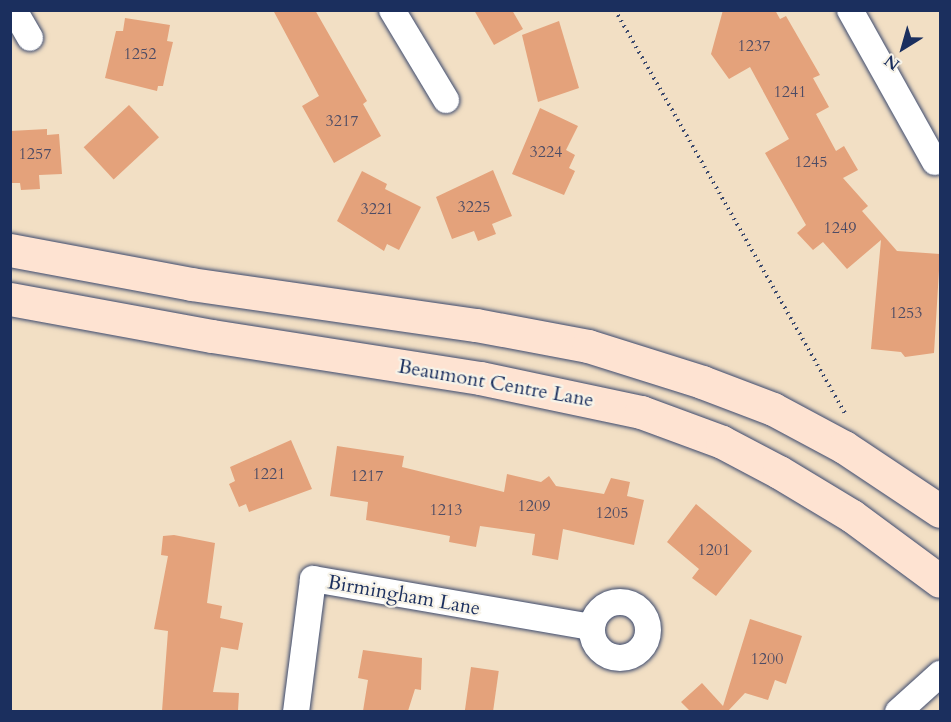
<!DOCTYPE html>
<style>
body{margin:0}
#map{position:relative;width:951px;height:722px;overflow:hidden;background:#f2dfc4;font-family:Cardo,serif}
div>[style]{position:absolute}
.building>*{inset:0;background:#e4a27b;transform-origin:0 0}
.path>*{height:4px;margin-top:-2px;transform-origin:0;background:repeating-linear-gradient(90deg,#3b496d 0 1.5px,transparent 0 6px)}
.roads{filter:drop-shadow(0 0 2px #3b496d) drop-shadow(0 0 2px #3b496d)}
.street>*{height:26px;margin:-13px;padding:0 13px;transform-origin:13px;border-radius:13px;background:#fff}
.street>.ring{margin:-13px;padding:0;box-sizing:content-box;background:none;border:26px solid #fff;border-radius:50%}
.secondary>*{height:33px;margin:-16.5px;padding:0 16.5px;transform-origin:16.5px;border-radius:16.5px;background:#fee3d2}
span{translate:-50% -50%;white-space:nowrap;text-align:center;line-height:1.15;-webkit-text-stroke:4.5px #f7f3e8;paint-order:stroke}
.number-label{font-size:16px;color:#4d4c65}
.number-label span{-webkit-text-stroke-width:0}
.street-label{font-size:20px;color:#1b2f5e}
.frame{position:absolute;inset:0;border:12px solid #1b2f5e;pointer-events:none}
.north{position:absolute;left:873px;top:18px;width:60px;height:60px;-webkit-text-stroke:4px #f7f3e8;paint-order:stroke;rotate:217deg;font-size:16px;font-weight:700;line-height:24px;text-align:center;color:#1b2f5e}
.north::after{content:'';display:block;margin:auto;width:21px;height:27px;background:#1b2f5e;clip-path:polygon(50% 0,100% 100%,50% 72%,0 100%)}
</style>
<div id="map">
<div class="building">
<i style="clip-path:polygon(273px 10px,315px 10px,367px 101px,363px 104px,381px 136px,334px 163px,302px 106px,319px 96px)"></i>
<i style="clip-path:polygon(474px 10px,512px 10px,523px 29px,494px 45px)"></i>
<i style="clip-path:polygon(723px 10px,775px 10px,780px 19px,786px 16px,820px 75px,813px 78px,829px 107px,816px 114px,836px 151px,844px 146px,858px 170px,843px 178px,868px 206px,862px 211px,897px 251px,940px 254px,934px 353px,905px 357px,901px 352px,871px 349px,881px 240px,847px 269px,823px 242px,813px 250px,797px 233px,806px 225px,765px 153px,789px 139px,750px 67px,729px 79px,711px 54px)"></i>
<i style="clip-path:polygon(125px 18px,170px 25px,167px 41px,173px 42px,168px 63px,163px 86px,158px 86px,157px 91px,105px 78px,116px 31px,123px 31px)"></i>
<i style="clip-path:polygon(559px 21px,579px 88px,538px 102px,522px 35px)"></i>
<i style="left:129px;top:105px;width:44px;height:62px;rotate:47deg"></i>
<i style="clip-path:polygon(540px 108px,578px 126px,566px 150px,575px 155px,569px 168px,575px 171px,564px 195px,512px 174px)"></i>
<i style="clip-path:polygon(47px 129px,47px 135px,59px 134px,62px 174px,39px 175px,40px 189px,21px 190px,20px 183px,10px 183px,10px 131px)"></i>
<i style="clip-path:polygon(493px 170px,512px 216px,492px 224px,496px 234px,478px 241px,474px 231px,452px 239px,436px 197px)"></i>
<i style="clip-path:polygon(362px 171px,387px 184px,385px 189px,421px 207px,399px 250px,387px 244px,384px 251px,337px 221px)"></i>
<i style="clip-path:polygon(291px 440px,312px 489px,249px 512px,246px 504px,239px 507px,229px 484px,235px 481px,230px 467px)"></i>
<i style="clip-path:polygon(337px 446px,404px 456px,402px 467px,504px 492px,507px 474px,541px 482px,549px 476px,556px 486px,604px 494px,611px 478px,630px 482px,627px 496px,644px 500px,634px 545px,563px 529px,558px 560px,532px 555px,535px 534px,480px 526px,476px 547px,449px 542px,450px 536px,366px 520px,368px 502px,330px 496px)"></i>
<i style="clip-path:polygon(696px 504px,752px 551px,716px 596px,692px 578px,699px 569px,667px 542px)"></i>
<i style="clip-path:polygon(174px 535px,215px 543px,207px 603px,222px 606px,220px 618px,243px 623px,238px 650px,221px 647px,213px 692px,239px 693px,238px 711px,162px 711px,168px 631px,154px 629px,168px 556px,161px 555px,163px 536px)"></i>
<i style="clip-path:polygon(750px 619px,802px 636px,786px 684px,775px 680px,768px 700px,745px 693px,728px 711px,690px 711px,681px 702px,702px 683px,723px 706px)"></i>
<i style="clip-path:polygon(363px 650px,422px 658px,421px 690px,415px 689px,408px 711px,363px 711px,368px 680px,358px 678px)"></i>
<i style="left:471px;top:667px;width:28px;height:45px;rotate:8deg"></i>
</div>
<div class="path">
<i style="left:615px;top:10px;width:465px;rotate:60.3deg"></i>
</div>
<div class="roads">
<div class="street">
<i style="left:14px;top:10px;width:32px;rotate:60deg"></i>
<i style="left:392px;top:10px;width:105px;rotate:59deg"></i>
<i style="left:850px;top:10px;width:174px;rotate:60.8deg"></i>
<i class="ring" style="left:592px;top:602px;width:30px;height:30px"></i>
<i style="left:296px;top:712px;width:134px;rotate:-82.7deg"></i>
<i style="left:313px;top:579px;width:283px;rotate:9.8deg"></i>
<i style="left:898px;top:712px;width:57px;rotate:-42.1deg"></i>
</div>
<div class="secondary">
<i style="left:10px;top:250px;width:184px;rotate:10.6deg"></i>
<i style="left:191px;top:284px;width:288px;rotate:8.2deg"></i>
<i style="left:476px;top:325px;width:114px;rotate:10.6deg"></i>
<i style="left:588px;top:346px;width:120px;rotate:17.5deg"></i>
<i style="left:702px;top:382px;width:76px;rotate:20.8deg"></i>
<i style="left:773px;top:409px;width:81px;rotate:28.2deg"></i>
<i style="left:844px;top:447px;width:115px;rotate:33.7deg"></i>
<i style="left:10px;top:299px;width:205px;rotate:10.4deg"></i>
<i style="left:212px;top:336px;width:271px;rotate:8.9deg"></i>
<i style="left:480px;top:378px;width:165px;rotate:11.9deg"></i>
<i style="left:641px;top:412px;width:86px;rotate:20.3deg"></i>
<i style="left:722px;top:442px;width:64px;rotate:27.8deg"></i>
<i style="left:779px;top:472px;width:85px;rotate:31.1deg"></i>
<i style="left:852px;top:516px;width:109px;rotate:36.5deg"></i>
</div>
</div>
<div class="number-label">
<span style="left:754px;top:46px">1237</span>
<span style="left:140px;top:54px">1252</span>
<span style="left:790px;top:92px">1241</span>
<span style="left:342px;top:121px">3217</span>
<span style="left:546px;top:152px">3224</span>
<span style="left:35px;top:154px">1257</span>
<span style="left:811px;top:162px">1245</span>
<span style="left:474px;top:207px">3225</span>
<span style="left:377px;top:209px">3221</span>
<span style="left:840px;top:228px">1249</span>
<span style="left:906px;top:313px">1253</span>
<span style="left:269px;top:474px">1221</span>
<span style="left:367px;top:476px">1217</span>
<span style="left:534px;top:506px">1209</span>
<span style="left:446px;top:510px">1213</span>
<span style="left:612px;top:513px">1205</span>
<span style="left:714px;top:550px">1201</span>
<span style="left:767px;top:659px">1200</span>
</div>
<div class="street-label">
<span style="left:496px;top:383px;rotate:10deg">Beaumont Centre Lane</span>
<span style="left:404px;top:595px;rotate:10deg">Birmingham Lane</span>
</div>
<div class="frame"></div>
<div class="north">N</div>
</div>
